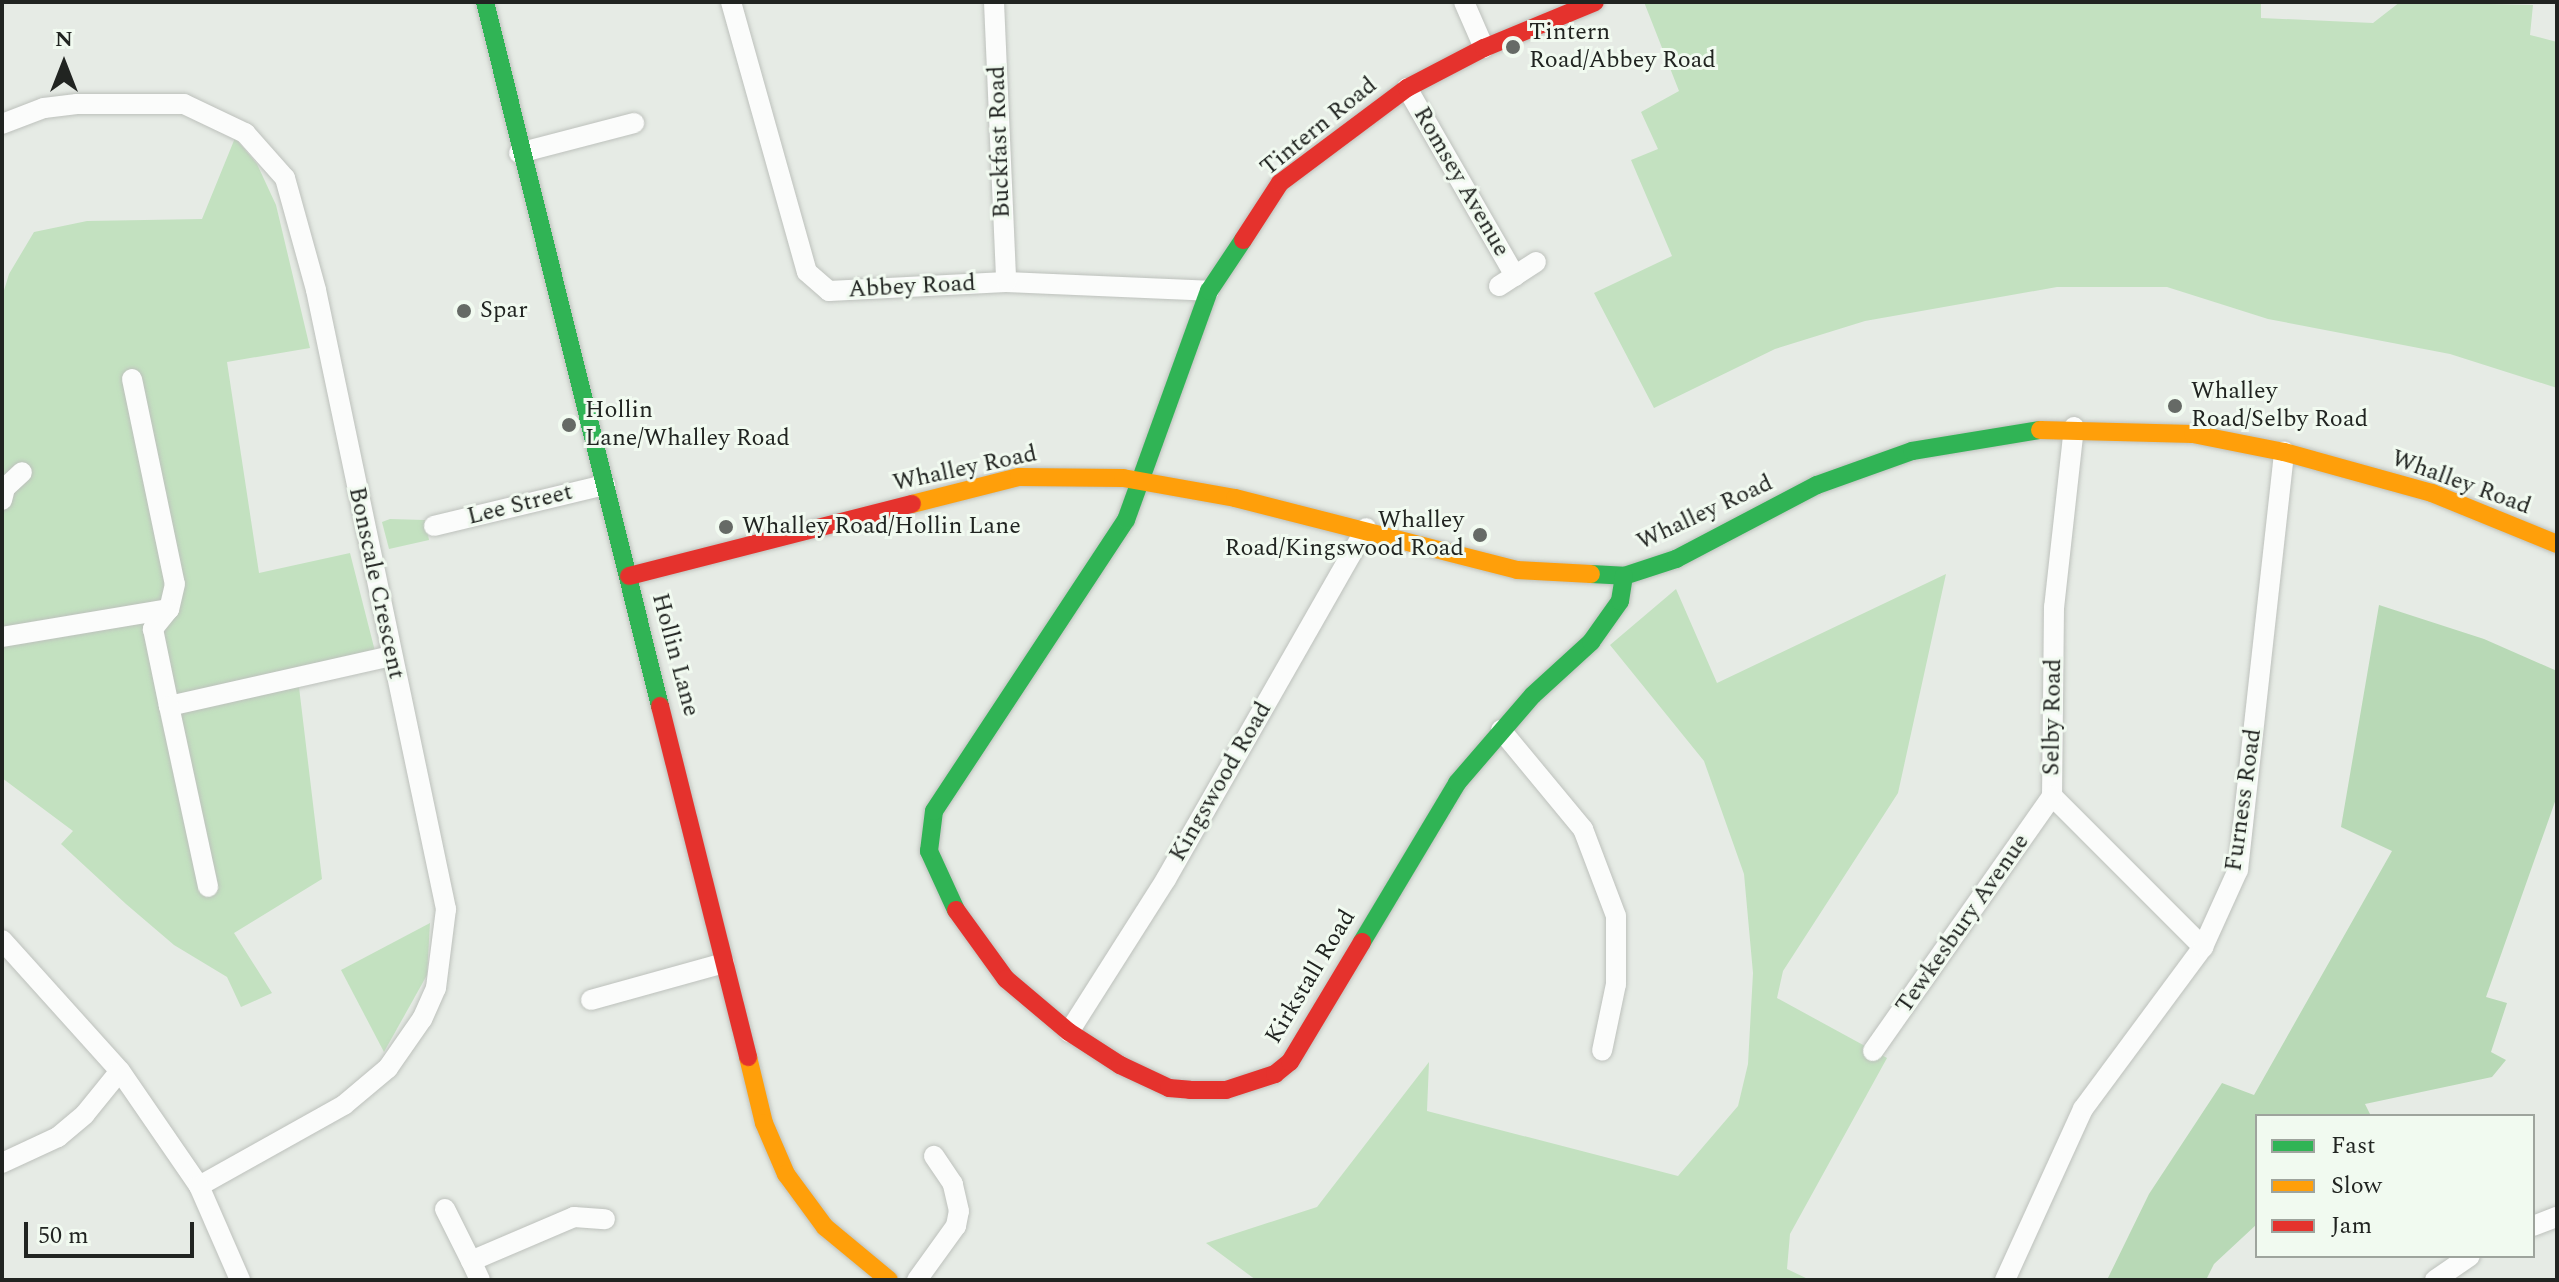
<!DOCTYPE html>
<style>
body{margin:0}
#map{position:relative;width:2559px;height:1282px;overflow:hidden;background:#e6ebe5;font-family:Spectral,serif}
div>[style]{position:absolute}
.green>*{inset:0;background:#c3e1c0}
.forest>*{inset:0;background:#b8d9b6}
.roads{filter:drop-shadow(0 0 2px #bdc1bc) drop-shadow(0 0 2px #bdc1bc)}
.street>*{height:20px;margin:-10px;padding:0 10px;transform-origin:10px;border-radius:10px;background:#fbfcfb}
.fast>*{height:18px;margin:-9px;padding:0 9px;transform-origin:9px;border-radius:9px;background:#30b455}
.slow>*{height:18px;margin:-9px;padding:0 9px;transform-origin:9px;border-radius:9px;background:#ff9f0a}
.jam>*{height:18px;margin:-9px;padding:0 9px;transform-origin:9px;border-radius:9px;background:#e5322d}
.dots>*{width:22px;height:22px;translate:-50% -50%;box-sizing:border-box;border:4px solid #f1faf0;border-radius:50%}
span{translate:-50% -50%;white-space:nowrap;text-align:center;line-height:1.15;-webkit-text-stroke:6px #f1faf0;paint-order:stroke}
.poi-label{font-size:24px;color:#212421}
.left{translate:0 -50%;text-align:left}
.right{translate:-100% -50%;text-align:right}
.street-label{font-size:24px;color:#212421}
.frame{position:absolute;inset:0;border:4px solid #212421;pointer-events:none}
.legend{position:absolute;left:2255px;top:1114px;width:280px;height:144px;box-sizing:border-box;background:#f1faf0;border:2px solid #9ea49d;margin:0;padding:10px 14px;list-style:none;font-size:24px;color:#212421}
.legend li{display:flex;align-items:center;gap:16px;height:40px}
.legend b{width:40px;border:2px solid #9ea49d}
.north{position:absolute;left:24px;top:24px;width:80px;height:80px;-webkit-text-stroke:6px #f1faf0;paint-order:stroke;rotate:0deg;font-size:22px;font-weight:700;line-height:32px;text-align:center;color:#212421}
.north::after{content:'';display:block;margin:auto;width:28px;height:36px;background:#212421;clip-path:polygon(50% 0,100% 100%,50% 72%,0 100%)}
.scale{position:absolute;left:24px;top:1222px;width:170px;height:36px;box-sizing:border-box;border:4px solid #212421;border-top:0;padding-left:10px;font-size:24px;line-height:28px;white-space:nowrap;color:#212421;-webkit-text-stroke:6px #f1faf0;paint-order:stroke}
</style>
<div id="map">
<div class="green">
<i style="clip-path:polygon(1644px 2px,2261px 2px,2261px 18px,2373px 23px,2400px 2px,2533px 5px,2530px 35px,2557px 42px,2557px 388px,2450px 354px,2268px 319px,2167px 287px,2057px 287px,1865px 321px,1775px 349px,1654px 408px,1594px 293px,1672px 256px,1631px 160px,1658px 149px,1641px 112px,1679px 91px)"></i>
<i style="clip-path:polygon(235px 138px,257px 164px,276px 205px,310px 348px,227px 362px,259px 573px,350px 553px,379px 667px,299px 687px,322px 879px,234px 933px,272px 993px,241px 1007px,227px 977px,174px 945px,126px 904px,61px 844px,73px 831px,2px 778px,2px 297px,9px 274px,34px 232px,87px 221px,202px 219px)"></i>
<i style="clip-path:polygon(390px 519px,425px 520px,429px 540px,389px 549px,382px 522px)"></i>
<i style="clip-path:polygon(1946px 574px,1898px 793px,1783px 971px,1777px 998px,1887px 1058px,1790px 1234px,1787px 1269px,1810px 1280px,1256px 1280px,1206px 1243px,1317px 1207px,1429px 1062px,1427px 1111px,1678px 1176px,1738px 1106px,1748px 1064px,1753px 973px,1744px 874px,1704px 761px,1610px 645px,1676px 589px,1717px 683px)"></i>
<i style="clip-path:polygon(430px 923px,427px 975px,384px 1052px,341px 970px)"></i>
</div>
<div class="forest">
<i style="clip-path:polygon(2379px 605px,2484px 639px,2557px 671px,2557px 796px,2486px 997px,2507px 1003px,2491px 1052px,2506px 1060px,2492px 1077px,2365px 1104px,2371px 1116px,2257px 1116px,2257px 1224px,2214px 1264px,2206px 1280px,2107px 1280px,2149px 1194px,2222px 1083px,2254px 1095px,2392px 851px,2341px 827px)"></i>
</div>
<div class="roads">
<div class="street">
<i style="left:731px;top:2px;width:280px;rotate:74.3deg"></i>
<i style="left:807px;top:272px;width:29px;rotate:41deg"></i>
<i style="left:829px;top:291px;width:177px;rotate:-2.9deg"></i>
<i style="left:1006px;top:282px;width:203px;rotate:2.5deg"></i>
<i style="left:994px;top:2px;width:280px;rotate:87.5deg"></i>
<i style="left:1464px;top:2px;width:50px;rotate:66.5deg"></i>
<i style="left:1407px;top:88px;width:217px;rotate:60.1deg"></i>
<i style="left:2px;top:124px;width:45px;rotate:-20.9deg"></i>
<i style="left:44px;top:108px;width:33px;rotate:-7deg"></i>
<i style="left:77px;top:104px;width:107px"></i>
<i style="left:184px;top:104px;width:68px;rotate:25.4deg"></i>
<i style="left:245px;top:133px;width:60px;rotate:48.4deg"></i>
<i style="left:285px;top:178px;width:116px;rotate:74.5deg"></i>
<i style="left:316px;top:290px;width:633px;rotate:78.14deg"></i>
<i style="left:446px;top:909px;width:80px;rotate:97.2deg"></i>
<i style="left:436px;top:988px;width:34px;rotate:114deg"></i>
<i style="left:422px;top:1019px;width:60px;rotate:124.8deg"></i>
<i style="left:388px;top:1068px;width:57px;rotate:139.9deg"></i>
<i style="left:344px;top:1105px;width:166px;rotate:150.8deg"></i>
<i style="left:519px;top:153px;width:119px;rotate:-14.6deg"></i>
<i style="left:1499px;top:286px;width:44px;rotate:-33deg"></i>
<i style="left:132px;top:379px;width:209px;rotate:78.2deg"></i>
<i style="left:175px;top:584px;width:26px;rotate:103deg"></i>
<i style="left:169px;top:609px;width:26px;rotate:129deg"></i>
<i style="left:153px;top:629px;width:79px;rotate:78.3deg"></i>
<i style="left:169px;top:706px;width:227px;rotate:-12.7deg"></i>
<i style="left:2074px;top:427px;width:181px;rotate:96.3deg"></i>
<i style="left:2054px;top:607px;width:189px;rotate:90.6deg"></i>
<i style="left:2052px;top:796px;width:214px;rotate:45deg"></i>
<i style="left:2px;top:500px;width:12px;rotate:-76deg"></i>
<i style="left:5px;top:488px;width:23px;rotate:-43deg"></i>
<i style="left:434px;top:526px;width:176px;rotate:-13.5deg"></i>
<i style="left:2px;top:637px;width:169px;rotate:-9.5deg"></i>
<i style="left:169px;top:706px;width:185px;rotate:77.8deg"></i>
<i style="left:1501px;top:730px;width:129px;rotate:50.4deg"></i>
<i style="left:1583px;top:829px;width:93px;rotate:69.2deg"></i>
<i style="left:1616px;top:916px;width:68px;rotate:90deg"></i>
<i style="left:1616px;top:984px;width:68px;rotate:101.8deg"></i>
<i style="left:2px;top:940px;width:176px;rotate:48deg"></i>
<i style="left:120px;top:1071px;width:140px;rotate:55.5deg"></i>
<i style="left:199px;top:1186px;width:103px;rotate:66.4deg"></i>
<i style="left:591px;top:1000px;width:138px;rotate:-15.5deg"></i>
<i style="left:1069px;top:1032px;width:181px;rotate:-57.6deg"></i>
<i style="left:1166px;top:879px;width:404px;rotate:-60.3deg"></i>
<i style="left:1873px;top:1051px;width:312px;rotate:-54.9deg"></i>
<i style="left:2px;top:1163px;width:62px;rotate:-24.9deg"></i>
<i style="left:58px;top:1137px;width:35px;rotate:-40deg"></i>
<i style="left:85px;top:1114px;width:55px;rotate:-50.9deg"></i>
<i style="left:445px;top:1209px;width:58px;rotate:63.4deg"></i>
<i style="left:2533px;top:1226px;width:26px;rotate:-21deg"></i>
<i style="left:480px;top:1280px;width:21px;rotate:-115deg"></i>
<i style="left:471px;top:1261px;width:112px;rotate:-23.1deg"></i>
<i style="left:574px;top:1217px;width:31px;rotate:4deg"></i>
<i style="left:917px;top:1280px;width:67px;rotate:-54.2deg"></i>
<i style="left:956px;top:1226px;width:15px;rotate:-79deg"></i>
<i style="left:959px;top:1211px;width:28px;rotate:-103deg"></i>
<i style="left:953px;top:1184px;width:34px;rotate:-124deg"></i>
<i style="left:2005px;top:1280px;width:188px;rotate:-65.5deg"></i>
<i style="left:2083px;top:1109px;width:202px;rotate:-53.5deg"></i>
<i style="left:2203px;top:947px;width:85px;rotate:-65.6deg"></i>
<i style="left:2238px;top:870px;width:421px;rotate:-83.7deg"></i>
<i style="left:2435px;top:1280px;width:42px;rotate:-34.4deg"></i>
</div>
<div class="fast">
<i style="left:485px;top:2px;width:725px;rotate:76.04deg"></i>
<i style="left:1591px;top:574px;width:33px;rotate:3deg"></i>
<i style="left:1624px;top:576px;width:55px;rotate:-18.1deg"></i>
<i style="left:1676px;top:559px;width:159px;rotate:-27.7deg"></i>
<i style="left:1817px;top:485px;width:101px;rotate:-19.7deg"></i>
<i style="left:1912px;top:451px;width:130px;rotate:-9.3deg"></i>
<i style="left:956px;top:910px;width:65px;rotate:-114.6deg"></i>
<i style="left:929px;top:851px;width:40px;rotate:-82.9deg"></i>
<i style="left:934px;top:811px;width:349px;rotate:-56.6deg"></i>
<i style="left:1126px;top:520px;width:244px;rotate:-70.1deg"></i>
<i style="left:1209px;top:291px;width:61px;rotate:-56.3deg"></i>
<i style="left:1362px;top:942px;width:185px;rotate:-59.1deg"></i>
<i style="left:1457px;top:783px;width:116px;rotate:-49.2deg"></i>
<i style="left:1533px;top:695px;width:79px;rotate:-42.4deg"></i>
<i style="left:1591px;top:642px;width:50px;rotate:-54.7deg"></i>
<i style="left:1620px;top:601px;width:25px;rotate:-81deg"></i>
</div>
<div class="slow">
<i style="left:2040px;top:430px;width:153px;rotate:1.5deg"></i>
<i style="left:2193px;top:434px;width:93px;rotate:11.2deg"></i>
<i style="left:2284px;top:452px;width:154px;rotate:15.5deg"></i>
<i style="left:2432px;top:493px;width:135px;rotate:22.2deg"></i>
<i style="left:912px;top:504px;width:110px;rotate:-14.2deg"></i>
<i style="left:1019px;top:477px;width:104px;rotate:0.6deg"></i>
<i style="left:1123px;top:478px;width:114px;rotate:10.1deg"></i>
<i style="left:1235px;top:498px;width:291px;rotate:14.3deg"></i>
<i style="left:1517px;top:570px;width:74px;rotate:3.1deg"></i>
<i style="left:748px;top:1057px;width:68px;rotate:76.4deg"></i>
<i style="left:764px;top:1123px;width:56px;rotate:66.7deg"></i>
<i style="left:786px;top:1174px;width:66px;rotate:53.7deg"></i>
<i style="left:825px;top:1227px;width:83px;rotate:39.6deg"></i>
</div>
<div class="jam">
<i style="left:1243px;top:240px;width:68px;rotate:-57deg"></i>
<i style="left:1280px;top:183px;width:159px;rotate:-36.8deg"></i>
<i style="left:1407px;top:88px;width:87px;rotate:-27.5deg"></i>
<i style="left:1484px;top:48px;width:120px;rotate:-22.5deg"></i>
<i style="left:629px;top:576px;width:292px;rotate:-14.3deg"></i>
<i style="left:660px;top:706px;width:362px;rotate:75.9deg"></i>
<i style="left:956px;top:910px;width:85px;rotate:54.1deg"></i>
<i style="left:1006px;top:979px;width:82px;rotate:40.1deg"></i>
<i style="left:1069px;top:1032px;width:61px;rotate:32.9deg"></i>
<i style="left:1120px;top:1065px;width:54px;rotate:25.1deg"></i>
<i style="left:1169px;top:1088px;width:21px;rotate:5deg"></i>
<i style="left:1190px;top:1090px;width:36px"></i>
<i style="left:1226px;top:1090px;width:52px;rotate:-18.1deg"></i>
<i style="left:1275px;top:1074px;width:19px;rotate:-39deg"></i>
<i style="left:1290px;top:1062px;width:140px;rotate:-59deg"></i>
</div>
</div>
<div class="dots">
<i style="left:1513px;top:47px;background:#666a66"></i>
<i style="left:464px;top:311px;background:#666a66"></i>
<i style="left:2175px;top:406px;background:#666a66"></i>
<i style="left:569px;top:425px;background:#666a66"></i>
<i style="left:726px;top:527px;background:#666a66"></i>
<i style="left:1480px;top:535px;background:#666a66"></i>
</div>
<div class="poi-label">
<span class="left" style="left:1529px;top:47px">Tintern<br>Road/Abbey Road</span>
<span class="left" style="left:480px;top:311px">Spar</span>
<span class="left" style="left:2191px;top:406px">Whalley<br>Road/Selby Road</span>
<span class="left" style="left:585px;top:425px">Hollin<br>Lane/Whalley Road</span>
<span class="right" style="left:1464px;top:535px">Whalley<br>Road/Kingswood Road</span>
<span class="left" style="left:742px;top:527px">Whalley Road/Hollin Lane</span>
</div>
<div class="street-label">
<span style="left:1319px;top:127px;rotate:-39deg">Tintern Road</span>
<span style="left:1000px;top:142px;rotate:-92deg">Buckfast Road</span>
<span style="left:1461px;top:182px;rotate:60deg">Romsey Avenue</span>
<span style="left:912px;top:287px;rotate:-3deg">Abbey Road</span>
<span style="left:965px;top:469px;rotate:-12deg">Whalley Road</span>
<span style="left:2461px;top:483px;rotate:20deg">Whalley Road</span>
<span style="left:520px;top:505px;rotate:-14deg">Lee Street</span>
<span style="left:1705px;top:513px;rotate:-25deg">Whalley Road</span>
<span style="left:376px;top:583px;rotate:78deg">Bonscale Crescent</span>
<span style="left:675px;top:655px;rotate:75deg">Hollin Lane</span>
<span style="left:2053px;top:717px;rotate:-89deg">Selby Road</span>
<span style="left:1221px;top:782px;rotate:-60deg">Kingswood Road</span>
<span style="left:2244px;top:800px;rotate:-82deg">Furness Road</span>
<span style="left:1963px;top:924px;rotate:-55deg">Tewkesbury Avenue</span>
<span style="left:1311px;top:977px;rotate:-59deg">Kirkstall Road</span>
</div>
<div class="frame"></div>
<ul class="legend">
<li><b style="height:10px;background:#30b455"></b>Fast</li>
<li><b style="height:10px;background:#ff9f0a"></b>Slow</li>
<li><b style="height:10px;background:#e5322d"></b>Jam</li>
</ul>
<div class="north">N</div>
<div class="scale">50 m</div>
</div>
